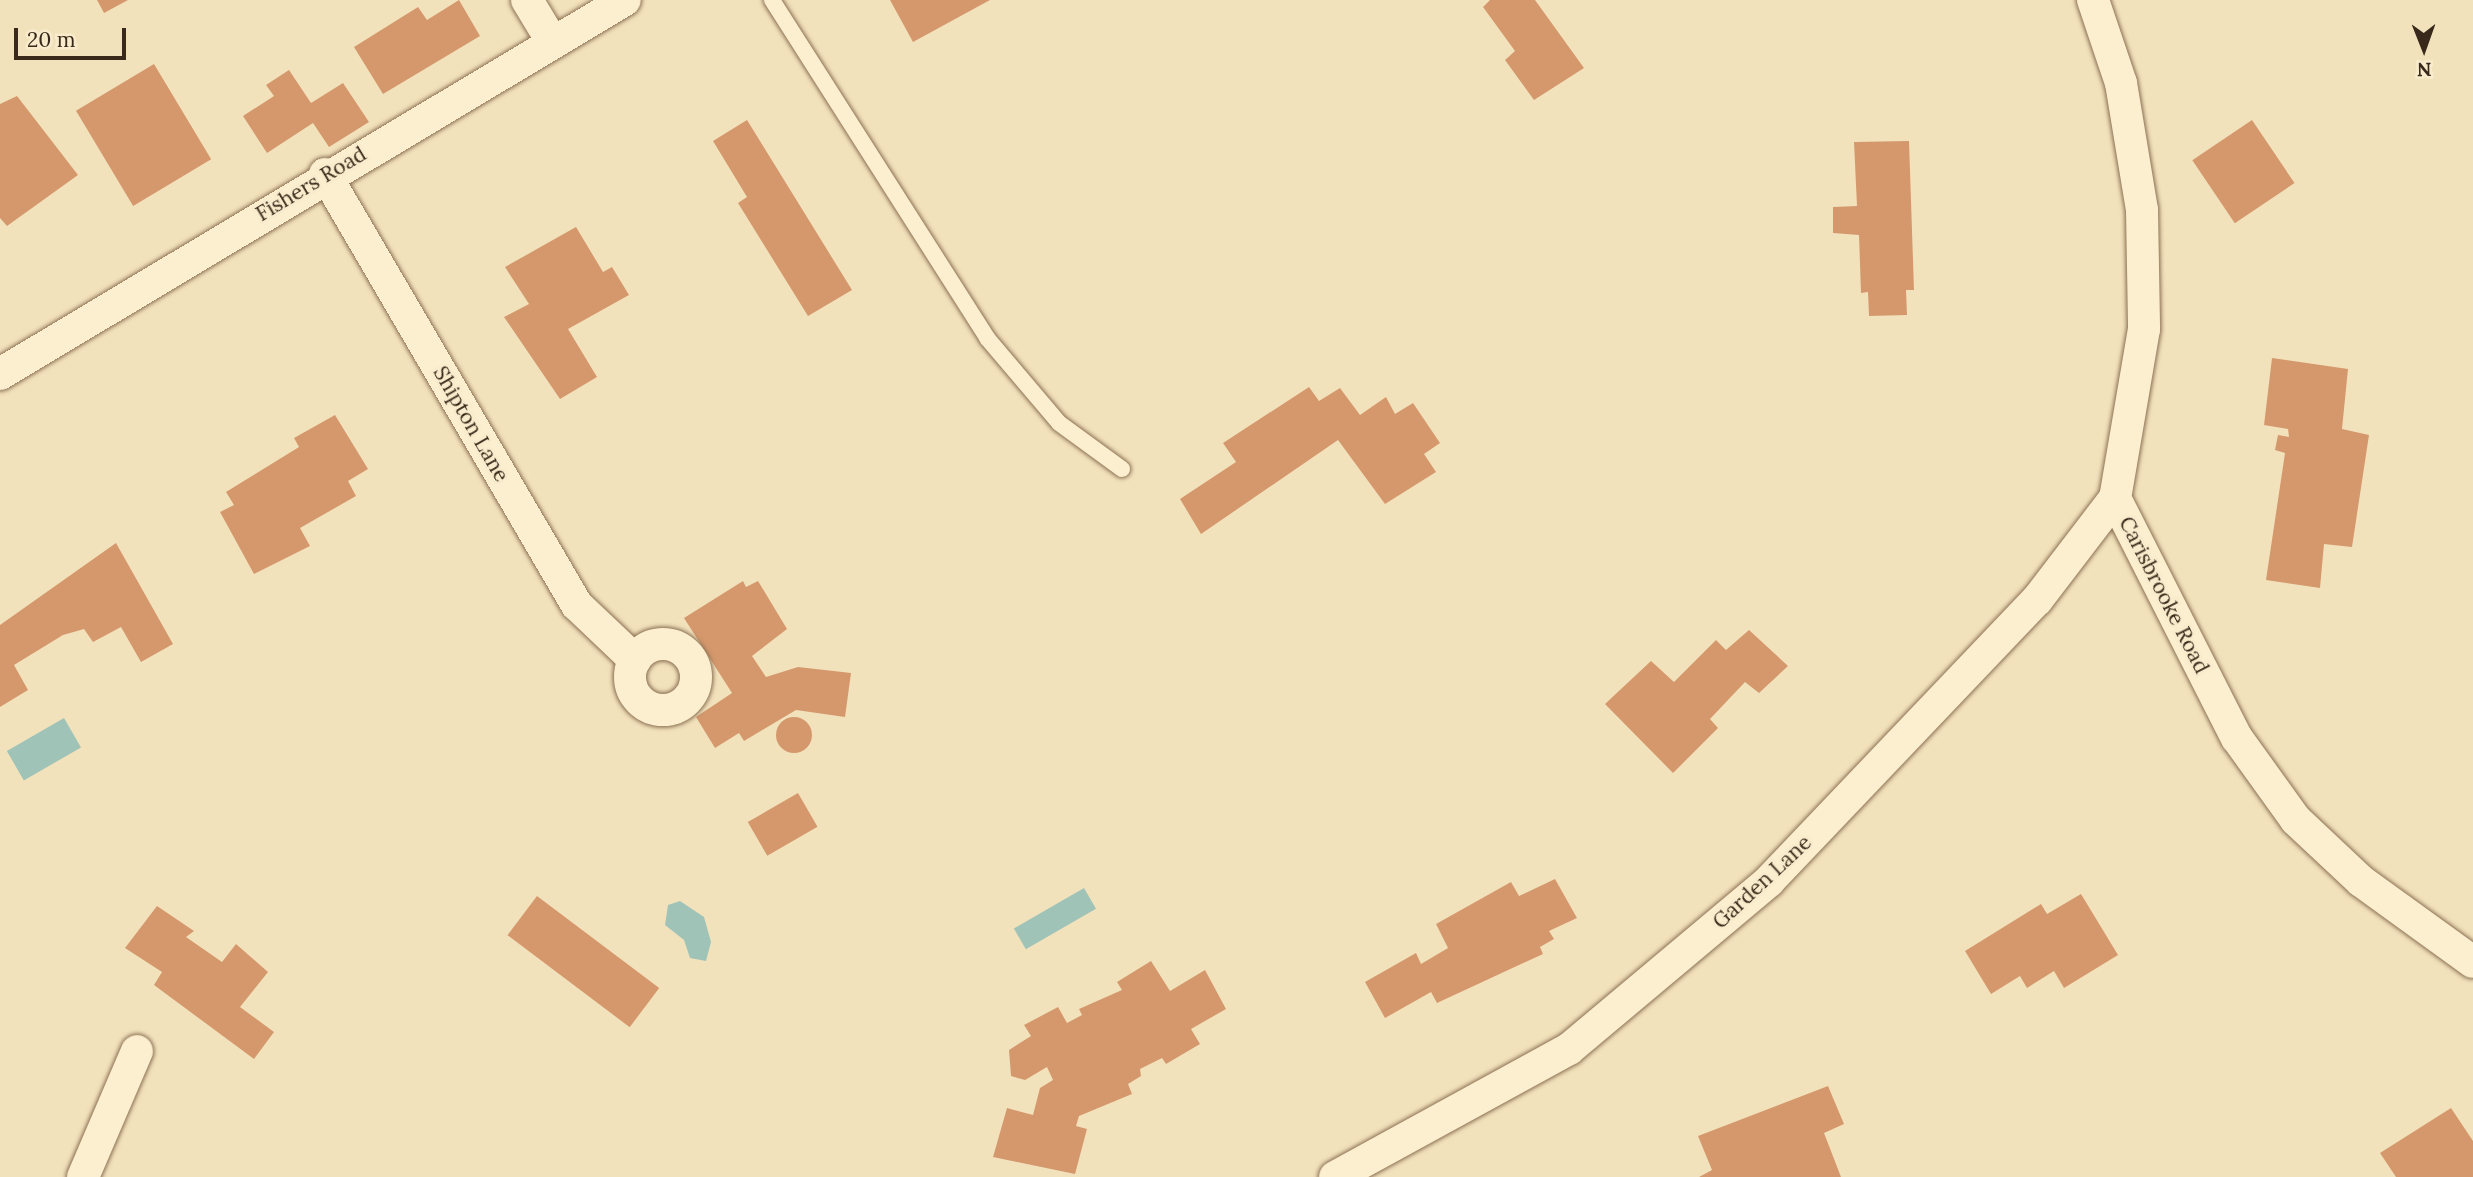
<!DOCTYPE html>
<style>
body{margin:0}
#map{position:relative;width:2473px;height:1177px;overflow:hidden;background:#f2e2bc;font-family:Lora,serif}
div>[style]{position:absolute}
.water>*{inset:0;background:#a0c3b8;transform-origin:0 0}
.building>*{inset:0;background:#d5986d;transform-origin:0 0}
.round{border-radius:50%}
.roads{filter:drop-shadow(0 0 2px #8c7153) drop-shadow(0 0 2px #8c7153)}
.lane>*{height:16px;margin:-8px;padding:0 8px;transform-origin:8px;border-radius:8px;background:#fcefd0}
.street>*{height:32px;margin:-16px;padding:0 16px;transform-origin:16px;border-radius:16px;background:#fcefd0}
.street>.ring{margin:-16px;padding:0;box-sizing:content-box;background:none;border:32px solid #fcefd0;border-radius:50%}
span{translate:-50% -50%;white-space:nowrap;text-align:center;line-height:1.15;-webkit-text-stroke:6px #f9eccc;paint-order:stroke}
.street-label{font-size:21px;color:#39291a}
.north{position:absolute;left:2389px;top:14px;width:70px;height:70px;-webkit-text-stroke:5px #f9eccc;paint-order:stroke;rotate:179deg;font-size:19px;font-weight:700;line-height:28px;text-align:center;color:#39291a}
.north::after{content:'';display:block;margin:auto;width:24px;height:32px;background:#39291a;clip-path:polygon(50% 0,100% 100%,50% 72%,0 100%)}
.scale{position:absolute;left:14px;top:28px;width:112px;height:32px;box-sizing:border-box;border:4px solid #39291a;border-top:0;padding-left:9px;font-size:21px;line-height:24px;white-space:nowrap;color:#39291a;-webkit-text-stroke:5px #f9eccc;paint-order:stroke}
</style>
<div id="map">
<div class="water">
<i style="left:64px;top:718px;width:34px;height:66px;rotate:60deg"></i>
<i style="left:1084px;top:888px;width:24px;height:81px;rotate:60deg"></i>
<i style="clip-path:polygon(680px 901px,704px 917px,711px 942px,706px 961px,690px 958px,684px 940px,665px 925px,668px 905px)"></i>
</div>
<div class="building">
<i style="clip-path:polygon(97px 0,128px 0,104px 13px)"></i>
<i style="clip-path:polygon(459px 0,480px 36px,383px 94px,354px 47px,418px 7px,427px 20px)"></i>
<i style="clip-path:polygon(890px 0,990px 0,913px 42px)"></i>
<i style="clip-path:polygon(1490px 0,1535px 0,1584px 68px,1534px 100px,1505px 60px,1515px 51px,1483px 7px)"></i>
<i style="left:154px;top:64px;width:111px;height:91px;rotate:59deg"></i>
<i style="clip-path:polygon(289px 70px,311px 103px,343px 83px,369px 122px,329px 147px,313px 123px,267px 153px,243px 116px,274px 96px,266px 85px)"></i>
<i style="clip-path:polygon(17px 96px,78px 175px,7px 226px,0 218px,0 104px)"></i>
<i style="clip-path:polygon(747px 120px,852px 290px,808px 316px,738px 203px,747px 197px,713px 141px)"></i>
<i style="left:2252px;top:120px;width:76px;height:72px;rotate:56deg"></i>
<i style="clip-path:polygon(1909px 141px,1914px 290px,1906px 290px,1907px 315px,1869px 316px,1868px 292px,1861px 293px,1859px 235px,1833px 233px,1833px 207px,1857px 206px,1854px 142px)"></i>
<i style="clip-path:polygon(576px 227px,603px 272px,612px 267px,629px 295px,568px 329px,597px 377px,560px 399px,504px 317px,529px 304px,505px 267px)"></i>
<i style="clip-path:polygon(2272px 358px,2348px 369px,2342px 429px,2369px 435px,2352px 547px,2324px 544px,2320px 588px,2266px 580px,2285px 453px,2275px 450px,2278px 435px,2289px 437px,2288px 429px,2264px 425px)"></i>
<i style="clip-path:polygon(1309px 387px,1319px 401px,1340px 388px,1360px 415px,1386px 397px,1395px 414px,1413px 403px,1440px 443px,1424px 454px,1436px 472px,1385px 504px,1338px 440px,1201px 534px,1180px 499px,1236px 462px,1223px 443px)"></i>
<i style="clip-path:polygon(335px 415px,368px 469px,348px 481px,356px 496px,300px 528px,310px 546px,254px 574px,220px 512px,234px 505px,226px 492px,299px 447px,294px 438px)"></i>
<i style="clip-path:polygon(116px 543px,173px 644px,141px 662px,121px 627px,93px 642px,84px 629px,63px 635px,14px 665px,28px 690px,0 707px,0 625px)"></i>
<i style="clip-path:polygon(743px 581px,746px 587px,758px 581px,787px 629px,752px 656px,766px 677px,798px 667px,851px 673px,845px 717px,796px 710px,744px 741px,739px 733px,715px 748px,696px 717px,732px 693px,684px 618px)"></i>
<i style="clip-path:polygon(1749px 630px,1788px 666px,1759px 693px,1745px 682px,1710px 719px,1718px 728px,1673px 773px,1605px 704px,1651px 661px,1674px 682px,1716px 640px,1726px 650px)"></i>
<i class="round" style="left:776px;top:717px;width:36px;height:36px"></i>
<i style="left:798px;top:793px;width:39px;height:58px;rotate:60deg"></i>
<i style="clip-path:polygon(1555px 879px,1577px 918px,1549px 931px,1554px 939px,1540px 947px,1543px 954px,1437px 1003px,1431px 992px,1385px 1018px,1365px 982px,1416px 953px,1421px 964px,1448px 948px,1436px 924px,1511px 882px,1519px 896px)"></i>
<i style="clip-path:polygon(2081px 894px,2118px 955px,2064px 988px,2054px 971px,2027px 988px,2020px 976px,1991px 994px,1965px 951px,2041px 904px,2047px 914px)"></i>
<i style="left:537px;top:896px;width:153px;height:49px;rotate:37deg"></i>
<i style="clip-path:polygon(157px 906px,194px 931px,186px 937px,222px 962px,236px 944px,268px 972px,240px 1007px,274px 1032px,254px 1059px,154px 985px,162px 972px,125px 948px)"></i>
<i style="clip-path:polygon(1151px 961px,1170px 991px,1205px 970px,1226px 1009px,1191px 1029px,1200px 1044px,1166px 1064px,1162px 1058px,1140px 1069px,1141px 1076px,1128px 1084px,1132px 1094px,1079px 1116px,1076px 1126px,1087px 1129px,1075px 1174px,993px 1157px,1007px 1108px,1033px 1115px,1040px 1088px,1053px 1080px,1047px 1067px,1025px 1080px,1011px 1076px,1009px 1050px,1031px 1036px,1024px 1025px,1058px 1007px,1067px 1023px,1082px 1015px,1079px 1009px,1122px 990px,1117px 982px)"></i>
<i style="clip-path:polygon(1828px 1086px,1844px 1124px,1824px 1133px,1841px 1177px,1699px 1177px,1712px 1170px,1698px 1136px)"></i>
<i style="clip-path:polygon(2451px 1108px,2473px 1141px,2473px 1177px,2396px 1177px,2380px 1153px)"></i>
</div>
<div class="roads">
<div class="lane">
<i style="left:772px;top:0;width:401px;rotate:57.5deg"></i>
<i style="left:987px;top:338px;width:111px;rotate:49.7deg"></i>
<i style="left:1059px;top:423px;width:78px;rotate:36.1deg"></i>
</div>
<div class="street">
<i style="left:527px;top:0;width:50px;rotate:58.8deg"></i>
<i style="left:2093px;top:0;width:88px;rotate:71.4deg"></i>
<i style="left:2121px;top:83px;width:129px;rotate:80.6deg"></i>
<i style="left:2142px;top:210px;width:119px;rotate:89deg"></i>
<i style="left:2144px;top:329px;width:171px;rotate:99.7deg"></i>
<i style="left:2115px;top:498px;width:269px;rotate:63.1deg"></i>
<i style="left:2237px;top:738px;width:101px;rotate:54.3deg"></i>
<i style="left:2296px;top:820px;width:89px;rotate:43.2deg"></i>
<i style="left:2361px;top:881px;width:138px;rotate:35.9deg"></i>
<i style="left:325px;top:174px;width:499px;rotate:59.7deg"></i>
<i style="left:577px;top:605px;width:80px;rotate:43.5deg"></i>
<i style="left:0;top:374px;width:728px;rotate:-30.9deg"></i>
<i class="ring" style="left:630px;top:644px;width:34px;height:34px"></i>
<i style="left:83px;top:1177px;width:137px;rotate:-66.8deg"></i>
<i style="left:1335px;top:1177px;width:267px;rotate:-28.7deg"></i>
<i style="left:1569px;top:1049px;width:261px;rotate:-40deg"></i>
<i style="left:1769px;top:881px;width:388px;rotate:-46.4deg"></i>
<i style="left:2037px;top:600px;width:128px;rotate:-52.6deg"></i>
</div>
</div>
<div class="street-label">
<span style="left:311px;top:184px;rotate:-31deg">Fishers Road</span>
<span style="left:471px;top:424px;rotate:60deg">Shipton Lane</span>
<span style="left:2164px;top:595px;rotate:63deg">Carisbrooke Road</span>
<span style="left:1762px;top:882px;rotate:-43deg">Garden Lane</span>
</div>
<div class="north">N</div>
<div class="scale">20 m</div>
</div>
